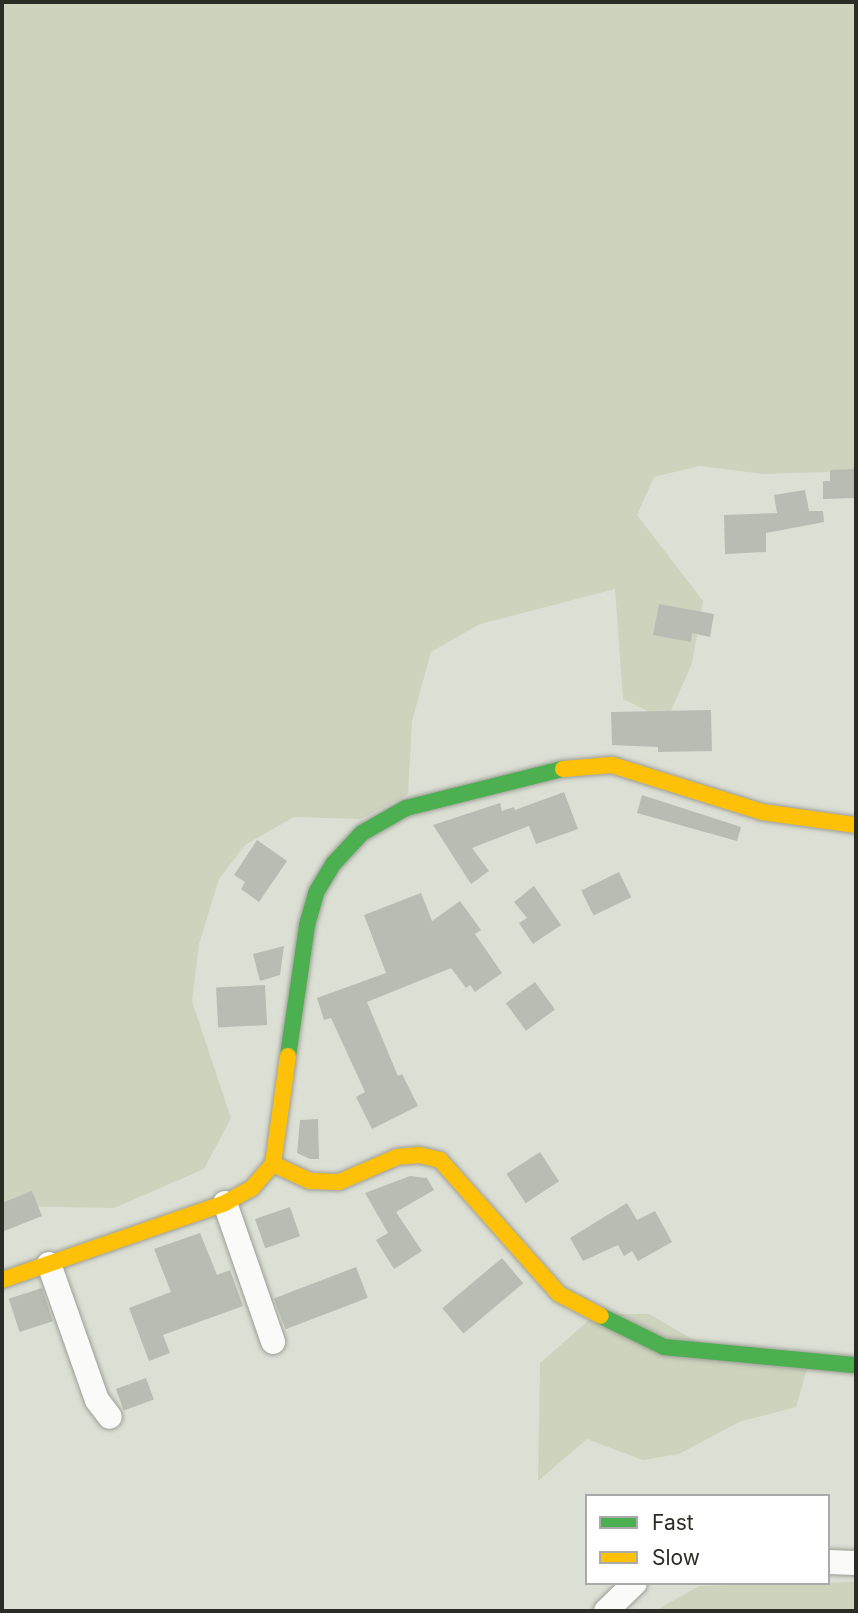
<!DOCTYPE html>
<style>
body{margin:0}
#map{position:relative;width:858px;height:1613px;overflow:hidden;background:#dcdfd4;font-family:Inter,sans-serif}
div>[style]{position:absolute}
.green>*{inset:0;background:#cdd3bd}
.building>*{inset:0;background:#b9bcb3;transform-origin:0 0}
.roads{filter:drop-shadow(0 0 2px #9c9e96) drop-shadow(0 0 2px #9c9e96)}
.street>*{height:24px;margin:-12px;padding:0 12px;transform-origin:12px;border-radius:12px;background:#fafaf9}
.fast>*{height:16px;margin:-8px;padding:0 8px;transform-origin:8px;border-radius:8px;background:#4caf50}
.slow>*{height:16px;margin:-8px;padding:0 8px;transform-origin:8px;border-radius:8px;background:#ffc107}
span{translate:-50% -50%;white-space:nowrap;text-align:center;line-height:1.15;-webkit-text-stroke:5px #fff;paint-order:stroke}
.frame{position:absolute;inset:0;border:4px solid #2a2d25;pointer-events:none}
.legend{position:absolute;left:585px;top:1494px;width:245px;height:91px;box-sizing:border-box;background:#fff;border:2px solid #aaaba8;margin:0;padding:9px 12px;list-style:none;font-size:21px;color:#2a2d25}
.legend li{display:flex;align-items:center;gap:14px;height:35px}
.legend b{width:35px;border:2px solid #aaaba8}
</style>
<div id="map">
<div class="green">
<i style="clip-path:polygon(2px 2px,856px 2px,856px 471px,765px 474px,699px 466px,654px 477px,637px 515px,703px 601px,692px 663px,667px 720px,623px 699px,615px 589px,480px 624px,431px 652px,412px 721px,408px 794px,361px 819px,294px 817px,245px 845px,219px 879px,199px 944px,192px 1001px,231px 1118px,204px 1169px,114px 1208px,2px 1206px)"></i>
<i style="clip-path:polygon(596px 1314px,649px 1314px,692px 1339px,807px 1369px,796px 1407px,739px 1422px,679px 1454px,643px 1460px,587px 1439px,538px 1481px,540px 1363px)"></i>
<i style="clip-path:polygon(856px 1582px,856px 1611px,655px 1611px,699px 1586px)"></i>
</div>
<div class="building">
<i style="clip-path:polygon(856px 469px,856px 498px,823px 499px,823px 481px,830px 481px,830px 470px)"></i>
<i style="clip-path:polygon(805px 490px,809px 511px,823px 511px,824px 522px,766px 533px,766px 552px,725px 554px,724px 515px,777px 513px,774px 495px)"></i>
<i style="clip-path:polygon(659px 604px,714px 614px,710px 637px,692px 633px,691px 642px,653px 635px)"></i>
<i style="clip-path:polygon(711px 710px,712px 751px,658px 752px,658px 747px,612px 745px,611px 712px)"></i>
<i style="clip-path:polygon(564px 792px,578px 829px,536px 844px,529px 826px,472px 848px,489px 871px,471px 884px,433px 825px,500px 803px,502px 811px,514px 807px,515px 810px)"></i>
<i style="clip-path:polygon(642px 795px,741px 827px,737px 841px,637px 813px)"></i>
<i style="clip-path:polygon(257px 840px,287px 861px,259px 902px,241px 889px,245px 882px,234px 875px)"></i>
<i style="left:619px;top:872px;width:28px;height:42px;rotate:64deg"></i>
<i style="clip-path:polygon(534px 886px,561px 925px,533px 944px,519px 923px,527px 918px,514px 902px)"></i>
<i style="clip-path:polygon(421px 893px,432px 921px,460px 901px,481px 930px,475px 934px,502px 973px,475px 992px,470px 985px,466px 988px,451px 968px,367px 1002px,398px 1076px,402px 1074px,418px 1106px,372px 1129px,356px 1097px,365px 1092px,331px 1018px,324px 1020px,317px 998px,386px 973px,364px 915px)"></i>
<i style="clip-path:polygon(284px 946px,280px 975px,260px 981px,253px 954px)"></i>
<i style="left:535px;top:982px;width:34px;height:36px;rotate:54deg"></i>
<i style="left:265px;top:985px;width:40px;height:49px;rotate:87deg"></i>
<i style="clip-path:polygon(318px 1119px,319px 1159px,310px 1159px,297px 1153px,300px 1120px)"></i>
<i style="left:540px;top:1152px;width:35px;height:40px;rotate:57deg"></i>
<i style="clip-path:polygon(410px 1176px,427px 1178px,434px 1190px,396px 1212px,422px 1251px,394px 1269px,376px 1240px,388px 1233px,365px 1193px)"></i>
<i style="clip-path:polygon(32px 1191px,42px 1216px,2px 1232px,2px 1203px)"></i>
<i style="clip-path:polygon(627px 1203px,637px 1220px,655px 1211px,672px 1242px,638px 1261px,632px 1251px,624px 1256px,618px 1245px,583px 1261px,570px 1238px)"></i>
<i style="left:290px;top:1207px;width:31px;height:37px;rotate:71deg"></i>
<i style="clip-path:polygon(200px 1233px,217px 1275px,230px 1270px,243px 1306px,163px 1335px,170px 1353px,149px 1361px,129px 1308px,171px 1292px,154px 1249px)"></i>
<i style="left:502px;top:1258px;width:33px;height:78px;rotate:50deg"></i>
<i style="left:356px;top:1267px;width:33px;height:88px;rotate:69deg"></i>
<i style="left:42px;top:1288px;width:35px;height:35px;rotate:72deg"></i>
<i style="left:146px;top:1378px;width:23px;height:32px;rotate:70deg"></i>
</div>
<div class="roads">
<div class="street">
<i style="left:225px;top:1203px;width:147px;rotate:70.9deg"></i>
<i style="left:49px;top:1264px;width:144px;rotate:70.6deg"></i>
<i style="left:97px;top:1400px;width:21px;rotate:53deg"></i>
<i style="left:828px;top:1562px;width:28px;rotate:2deg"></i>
<i style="left:606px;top:1611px;width:40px;rotate:-44deg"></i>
</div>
<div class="fast">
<i style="left:288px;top:1056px;width:132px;rotate:-81.7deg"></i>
<i style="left:307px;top:925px;width:35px;rotate:-74deg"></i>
<i style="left:317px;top:891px;width:33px;rotate:-59deg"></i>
<i style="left:334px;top:863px;width:41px;rotate:-47deg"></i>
<i style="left:362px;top:833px;width:51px;rotate:-29.6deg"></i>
<i style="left:406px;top:808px;width:162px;rotate:-14deg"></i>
<i style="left:601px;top:1316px;width:70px;rotate:26.2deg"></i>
<i style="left:664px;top:1347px;width:193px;rotate:5.4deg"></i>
</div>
<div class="slow">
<i style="left:563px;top:769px;width:49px;rotate:-4.7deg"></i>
<i style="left:612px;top:765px;width:157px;rotate:17.4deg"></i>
<i style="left:762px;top:812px;width:95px;rotate:7.9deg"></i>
<i style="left:273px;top:1164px;width:41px;rotate:24.7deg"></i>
<i style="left:310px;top:1181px;width:29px;rotate:2deg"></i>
<i style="left:339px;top:1182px;width:63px;rotate:-23.3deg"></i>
<i style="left:397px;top:1157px;width:22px;rotate:-5deg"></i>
<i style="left:419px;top:1155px;width:22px;rotate:13deg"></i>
<i style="left:440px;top:1160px;width:179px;rotate:48.4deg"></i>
<i style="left:559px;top:1294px;width:47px;rotate:27.6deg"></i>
<i style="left:2px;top:1280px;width:236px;rotate:-19deg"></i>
<i style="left:225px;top:1203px;width:31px;rotate:-29deg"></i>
<i style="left:252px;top:1188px;width:32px;rotate:-49deg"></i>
<i style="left:273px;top:1164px;width:109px;rotate:-82.1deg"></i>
</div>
</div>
<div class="frame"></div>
<ul class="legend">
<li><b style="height:9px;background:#4caf50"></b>Fast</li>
<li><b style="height:9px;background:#ffc107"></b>Slow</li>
</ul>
</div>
